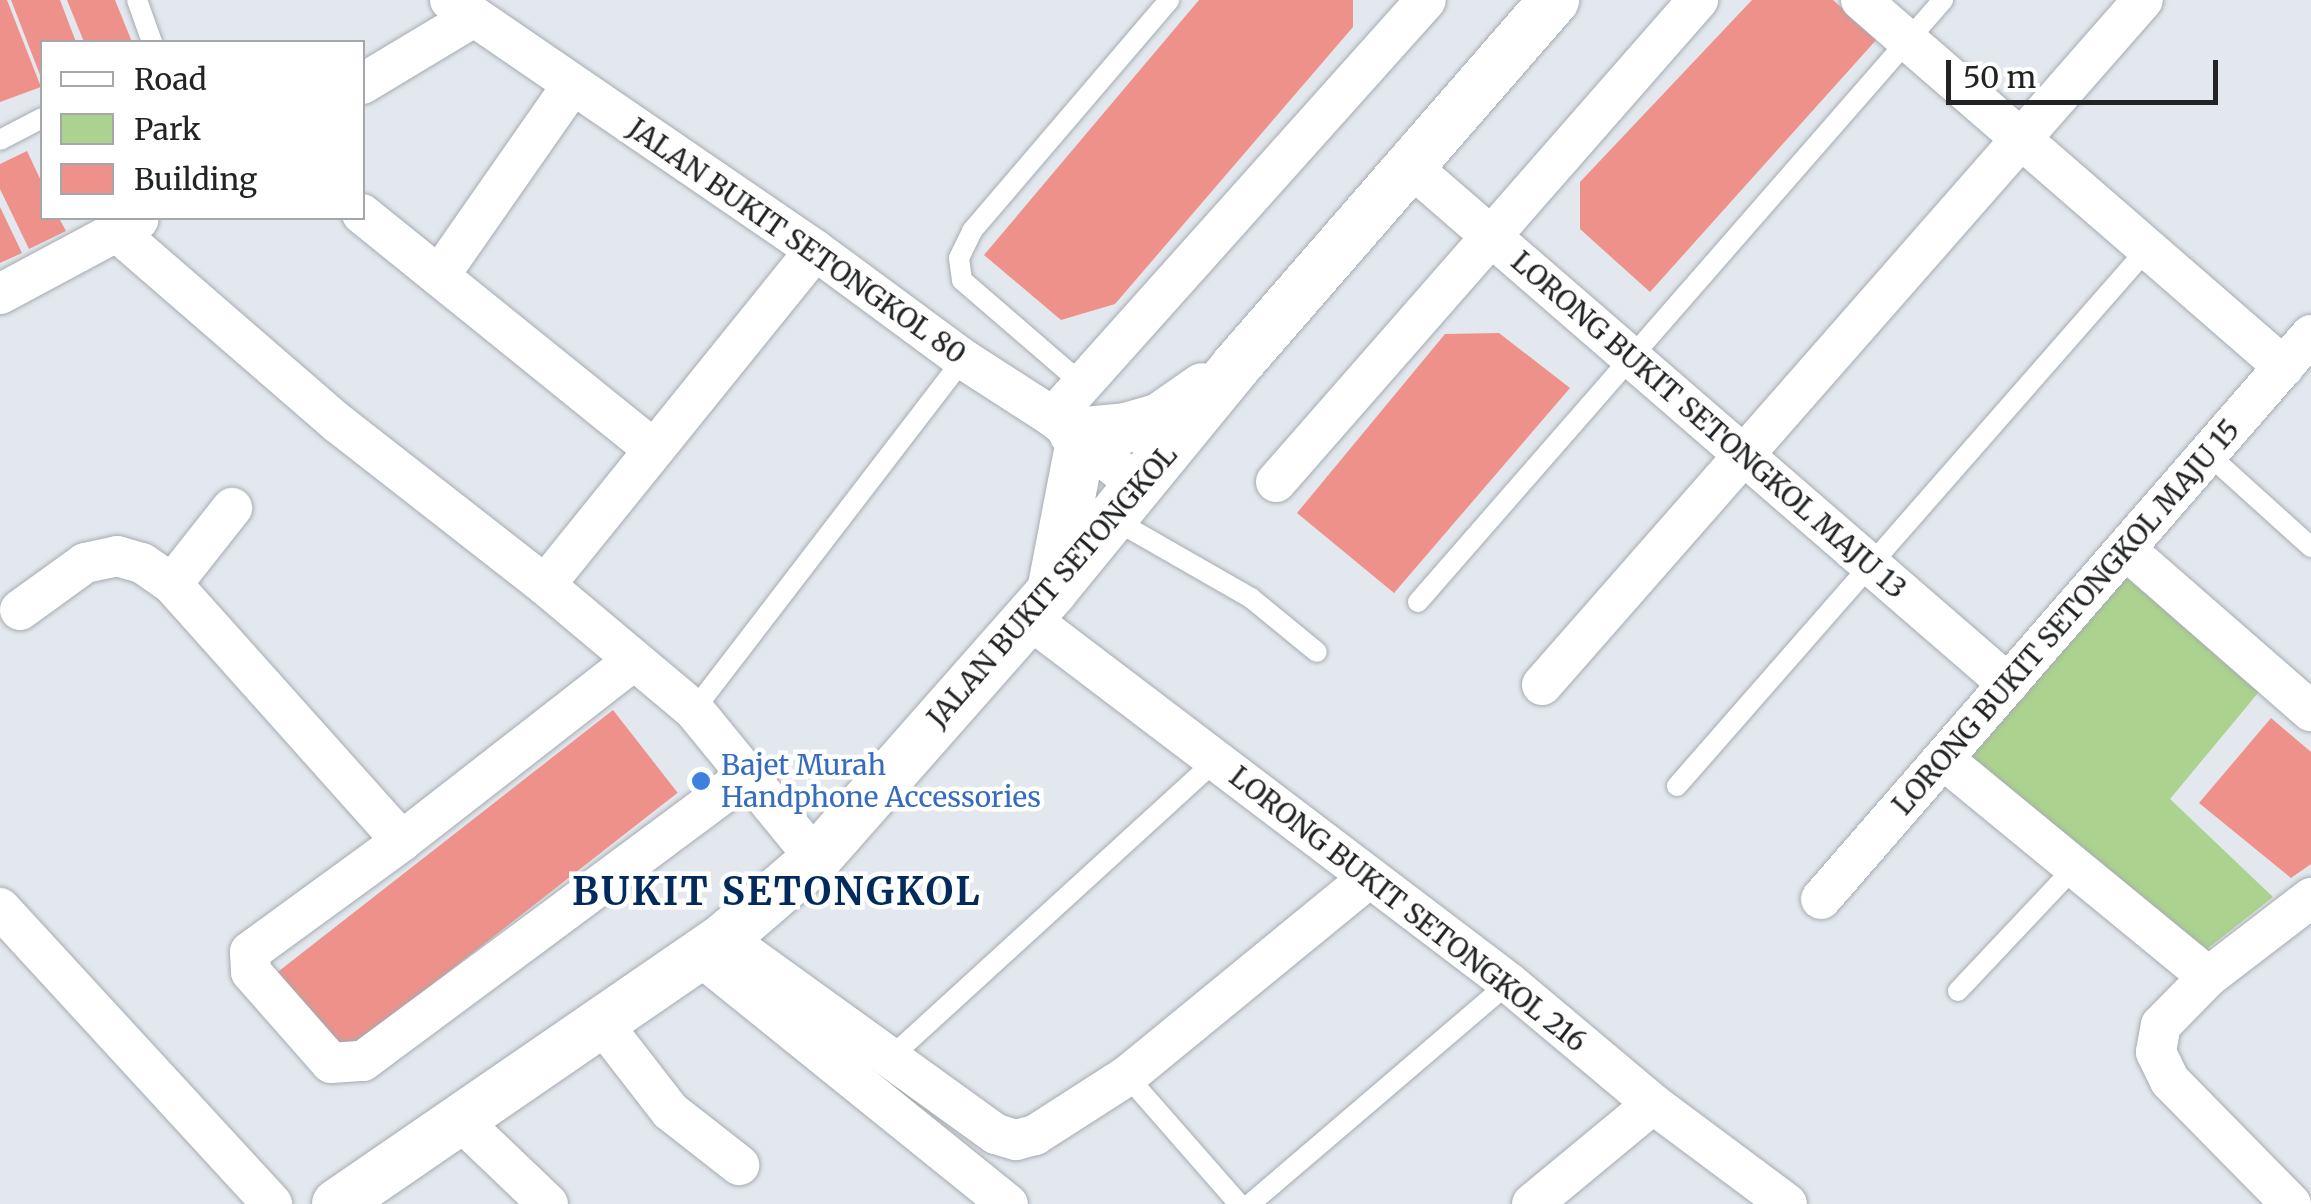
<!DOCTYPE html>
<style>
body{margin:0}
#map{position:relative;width:2311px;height:1204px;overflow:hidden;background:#e2e8ed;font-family:Merriweather,serif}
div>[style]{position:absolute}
.green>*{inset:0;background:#acd28f}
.building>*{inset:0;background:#ee918a;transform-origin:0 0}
.roads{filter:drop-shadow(0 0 2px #a5abb0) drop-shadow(0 0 2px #a5abb0)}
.service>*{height:20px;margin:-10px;padding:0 10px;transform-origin:10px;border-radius:10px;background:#fff}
.minor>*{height:40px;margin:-20px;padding:0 20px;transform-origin:20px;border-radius:20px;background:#fff}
.tertiary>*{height:50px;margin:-25px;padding:0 25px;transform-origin:25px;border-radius:25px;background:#fff}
.dots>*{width:28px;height:28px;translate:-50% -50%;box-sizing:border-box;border:5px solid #fff;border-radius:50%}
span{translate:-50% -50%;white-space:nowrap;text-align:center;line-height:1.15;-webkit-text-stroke:9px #fff;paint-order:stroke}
.street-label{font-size:28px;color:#212325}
.shop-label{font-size:28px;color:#366cbe}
.left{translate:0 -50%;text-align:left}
.district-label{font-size:38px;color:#032a5c;font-weight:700;letter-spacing:2.5px}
.legend{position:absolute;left:40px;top:40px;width:325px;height:180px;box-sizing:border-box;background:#fff;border:2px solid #a6a7a8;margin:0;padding:12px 18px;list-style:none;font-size:30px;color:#212325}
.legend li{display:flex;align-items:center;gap:20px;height:50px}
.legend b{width:50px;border:2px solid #a6a7a8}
.scale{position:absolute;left:1946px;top:60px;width:272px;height:45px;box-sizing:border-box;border:5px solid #212325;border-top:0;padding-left:12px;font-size:30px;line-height:35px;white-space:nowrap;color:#212325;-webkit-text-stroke:8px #fff;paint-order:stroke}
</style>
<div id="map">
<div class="green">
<i style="clip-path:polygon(2126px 572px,2263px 687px,2170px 799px,2273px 897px,2207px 949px,1969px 756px)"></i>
</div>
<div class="building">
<i style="clip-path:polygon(0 0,7px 0,41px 87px,0 102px)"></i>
<i style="clip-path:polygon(11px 0,60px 0,76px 42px,42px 42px,42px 80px)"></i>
<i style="clip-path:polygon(67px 0,115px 0,132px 42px,84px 42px)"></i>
<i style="clip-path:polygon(1199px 0,1353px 0,1353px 27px,1115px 304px,1061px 320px,984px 255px)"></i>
<i style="clip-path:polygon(1752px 0,1833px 0,1877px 39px,1650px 292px,1580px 229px,1580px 182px)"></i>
<i style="clip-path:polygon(27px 151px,42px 183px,42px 218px,59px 218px,66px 231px,29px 249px,0 189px,0 164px)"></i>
<i style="clip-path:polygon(0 207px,22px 253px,0 263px)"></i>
<i style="clip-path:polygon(1499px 333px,1570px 388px,1394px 593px,1297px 513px,1445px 334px)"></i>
<i style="left:613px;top:710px;width:105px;height:432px;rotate:52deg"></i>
<i style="clip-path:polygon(2271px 718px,2311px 752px,2311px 864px,2291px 878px,2199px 803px)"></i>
</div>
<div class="roads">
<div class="service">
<i style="left:137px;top:0;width:45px;rotate:70.3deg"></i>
<i style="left:0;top:140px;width:47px;rotate:-27.6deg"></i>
<i style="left:1080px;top:382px;width:156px;rotate:-139.2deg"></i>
<i style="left:962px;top:280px;width:22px;rotate:-98deg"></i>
<i style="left:959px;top:258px;width:30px;rotate:-64deg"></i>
<i style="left:972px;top:231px;width:304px;rotate:-49.5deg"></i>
<i style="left:2208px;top:454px;width:139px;rotate:42.1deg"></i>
<i style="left:1113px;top:519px;width:159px;rotate:29.8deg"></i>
<i style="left:1251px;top:598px;width:85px;rotate:39.3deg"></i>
<i style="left:1418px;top:602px;width:799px;rotate:-48.91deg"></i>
<i style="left:694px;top:710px;width:442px;rotate:-52.5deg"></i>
<i style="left:1677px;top:786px;width:715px;rotate:-48.8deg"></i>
<i style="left:1958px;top:991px;width:169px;rotate:-46.7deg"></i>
<i style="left:891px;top:1057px;width:440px;rotate:-42.4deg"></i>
<i style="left:1127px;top:1076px;width:170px;rotate:48.8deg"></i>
<i style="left:1250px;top:1204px;width:340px;rotate:-40.5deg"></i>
</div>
<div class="minor">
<i style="left:450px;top:0;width:442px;rotate:34.4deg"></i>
<i style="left:815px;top:250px;width:184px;rotate:36.4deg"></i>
<i style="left:963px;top:359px;width:107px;rotate:32.8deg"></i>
<i style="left:1053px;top:417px;width:112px;rotate:38.8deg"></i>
<i style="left:1861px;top:0;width:560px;rotate:40.95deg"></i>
<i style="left:362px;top:84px;width:128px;rotate:-31deg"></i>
<i style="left:1411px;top:167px;width:790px;rotate:40.89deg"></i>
<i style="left:362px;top:214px;width:374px;rotate:38.9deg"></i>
<i style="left:117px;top:232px;width:294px;rotate:40.9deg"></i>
<i style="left:339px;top:424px;width:261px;rotate:38deg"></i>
<i style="left:545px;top:585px;width:194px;rotate:40deg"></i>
<i style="left:694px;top:710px;width:193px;rotate:50.7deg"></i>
<i style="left:439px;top:276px;width:233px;rotate:-55.1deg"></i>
<i style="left:0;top:294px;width:157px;rotate:-28.2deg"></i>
<i style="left:1053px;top:417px;width:559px;rotate:-48.19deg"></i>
<i style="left:1276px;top:482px;width:641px;rotate:-48.8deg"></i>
<i style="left:2125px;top:549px;width:247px;rotate:41.1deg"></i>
<i style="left:172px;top:584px;width:97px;rotate:-51.7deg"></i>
<i style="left:545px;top:585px;width:430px;rotate:-51.1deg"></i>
<i style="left:20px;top:610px;width:80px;rotate:-35.9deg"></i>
<i style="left:85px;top:563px;width:33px;rotate:-12deg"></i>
<i style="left:117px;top:556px;width:26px;rotate:16deg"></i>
<i style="left:142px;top:563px;width:37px;rotate:35deg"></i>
<i style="left:172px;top:584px;width:345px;rotate:48.2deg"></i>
<i style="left:1027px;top:617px;width:605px;rotate:37.21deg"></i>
<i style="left:1509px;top:983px;width:188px;rotate:40deg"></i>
<i style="left:1653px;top:1104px;width:167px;rotate:36.7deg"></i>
<i style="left:633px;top:661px;width:293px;rotate:142.1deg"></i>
<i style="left:402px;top:841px;width:188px;rotate:143.9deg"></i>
<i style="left:250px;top:952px;width:20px;rotate:87deg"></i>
<i style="left:251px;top:972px;width:121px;rotate:48.7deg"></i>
<i style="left:331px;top:1063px;width:32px;rotate:-4deg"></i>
<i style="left:363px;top:1061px;width:478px;rotate:-36.6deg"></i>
<i style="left:1542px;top:685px;width:911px;rotate:-48.74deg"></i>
<i style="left:1943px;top:759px;width:343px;rotate:39.4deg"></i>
<i style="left:1821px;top:899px;width:747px;rotate:-49.02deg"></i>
<i style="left:0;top:908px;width:402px;rotate:47.4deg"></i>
<i style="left:724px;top:938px;width:335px;rotate:35.8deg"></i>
<i style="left:996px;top:1134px;width:21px;rotate:17deg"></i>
<i style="left:1016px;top:1140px;width:20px;rotate:-15deg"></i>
<i style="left:1035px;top:1135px;width:109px;rotate:-32.7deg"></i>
<i style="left:1127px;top:1076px;width:313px;rotate:-39.3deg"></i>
<i style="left:699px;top:955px;width:397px;rotate:38.9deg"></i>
<i style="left:601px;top:1022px;width:113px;rotate:52.2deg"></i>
<i style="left:670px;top:1111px;width:88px;rotate:38deg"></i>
<i style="left:459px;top:1119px;width:123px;rotate:43.7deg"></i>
<i style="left:1532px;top:1204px;width:157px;rotate:-39.6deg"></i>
<i style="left:2291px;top:1204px;width:173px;rotate:-134.5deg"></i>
<i style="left:2170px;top:1081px;width:32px;rotate:-116deg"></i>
<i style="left:2156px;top:1052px;width:27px;rotate:-80deg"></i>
<i style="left:2161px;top:1025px;width:67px;rotate:-45.6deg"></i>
<i style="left:2208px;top:977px;width:130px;rotate:-37.5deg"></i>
</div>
<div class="tertiary">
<i style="left:1074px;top:433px;width:52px;rotate:-5.5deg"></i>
<i style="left:1126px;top:428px;width:35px;rotate:-16deg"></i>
<i style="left:1160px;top:418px;width:52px;rotate:-34.9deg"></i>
<i style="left:1053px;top:586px;width:149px;rotate:-79.1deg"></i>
<i style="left:337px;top:1204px;width:470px;rotate:-34.5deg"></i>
<i style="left:724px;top:938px;width:121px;rotate:-40.7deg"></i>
<i style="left:816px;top:859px;width:357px;rotate:-48.6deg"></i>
<i style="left:1052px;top:591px;width:291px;rotate:-50.7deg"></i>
<i style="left:1236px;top:366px;width:485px;rotate:-49deg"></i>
</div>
</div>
<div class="dots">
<i style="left:701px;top:781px;background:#3f7fe0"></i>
</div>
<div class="street-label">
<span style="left:797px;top:241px;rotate:35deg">JALAN BUKIT SETONGKOL 80</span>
<span style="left:1709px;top:425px;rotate:41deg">LORONG BUKIT SETONGKOL MAJU 13</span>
<span style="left:1052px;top:586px;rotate:-49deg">JALAN BUKIT SETONGKOL</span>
<span style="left:2066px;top:617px;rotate:-49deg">LORONG BUKIT SETONGKOL MAJU 15</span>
<span style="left:1408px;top:909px;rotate:38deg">LORONG BUKIT SETONGKOL 216</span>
</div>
<div class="shop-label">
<span class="left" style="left:721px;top:781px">Bajet Murah<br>Handphone Accessories</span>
</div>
<div class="district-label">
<span style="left:777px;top:892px">BUKIT SETONGKOL</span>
</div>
<ul class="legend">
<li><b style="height:12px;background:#fff"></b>Road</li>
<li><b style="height:28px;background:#acd28f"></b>Park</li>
<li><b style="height:28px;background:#ee918a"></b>Building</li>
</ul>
<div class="scale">50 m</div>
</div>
